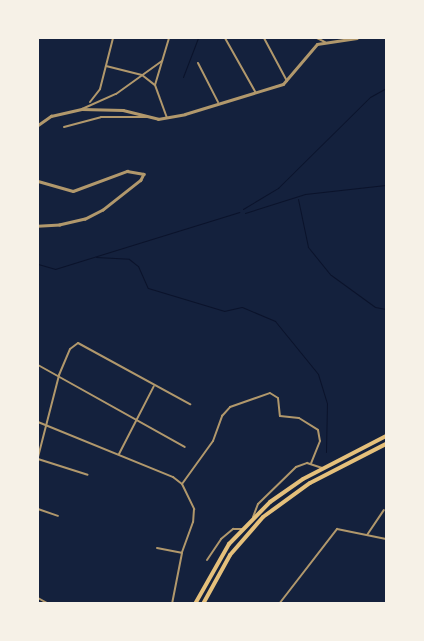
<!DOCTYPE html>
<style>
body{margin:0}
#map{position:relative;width:424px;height:641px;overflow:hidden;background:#14213d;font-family:"Zilla Slab",serif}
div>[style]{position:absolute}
.stream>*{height:1px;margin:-0.5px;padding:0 0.5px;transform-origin:0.5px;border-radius:0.5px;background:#0b132b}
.minor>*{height:2px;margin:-1px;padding:0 1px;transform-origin:1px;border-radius:1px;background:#b1986c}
.tertiary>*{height:2.5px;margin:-1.25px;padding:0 1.25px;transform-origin:1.25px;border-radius:1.25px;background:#b1986c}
.motorway>*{height:4px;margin:-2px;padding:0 2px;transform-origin:2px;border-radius:2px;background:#e5c07b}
span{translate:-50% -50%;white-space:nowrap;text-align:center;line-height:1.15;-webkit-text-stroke:4.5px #f6f1e7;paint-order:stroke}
.frame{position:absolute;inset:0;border:39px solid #f6f1e7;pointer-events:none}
</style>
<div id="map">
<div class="stream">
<i style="left:183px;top:77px;width:42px;rotate:-69deg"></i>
<i style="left:298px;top:199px;width:49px;rotate:78.2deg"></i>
<i style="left:308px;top:247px;width:36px;rotate:51deg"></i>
<i style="left:331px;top:275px;width:54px;rotate:36deg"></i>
<i style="left:375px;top:307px;width:11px;rotate:10deg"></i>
<i style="left:243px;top:209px;width:41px;rotate:-31deg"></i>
<i style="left:278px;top:188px;width:129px;rotate:-44.7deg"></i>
<i style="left:370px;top:97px;width:18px;rotate:-29deg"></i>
<i style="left:245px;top:213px;width:63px;rotate:-17.6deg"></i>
<i style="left:305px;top:194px;width:81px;rotate:-6.3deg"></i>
<i style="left:96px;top:257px;width:33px;rotate:3deg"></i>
<i style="left:129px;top:259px;width:11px;rotate:38deg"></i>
<i style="left:138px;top:266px;width:24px;rotate:66deg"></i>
<i style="left:148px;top:288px;width:79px;rotate:16.8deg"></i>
<i style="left:224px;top:311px;width:18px;rotate:-13deg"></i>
<i style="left:242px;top:307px;width:36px;rotate:23deg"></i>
<i style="left:275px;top:321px;width:68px;rotate:50.9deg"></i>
<i style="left:318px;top:374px;width:30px;rotate:73deg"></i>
<i style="left:327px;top:403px;width:49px;rotate:91.2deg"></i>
<i style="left:38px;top:264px;width:18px;rotate:16deg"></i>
<i style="left:55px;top:269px;width:193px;rotate:-17.2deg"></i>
</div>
<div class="minor">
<i style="left:225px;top:38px;width:63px;rotate:60.6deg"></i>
<i style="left:264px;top:38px;width:49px;rotate:61.9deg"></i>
<i style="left:317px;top:38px;width:9px;rotate:27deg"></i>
<i style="left:198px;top:63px;width:44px;rotate:62.9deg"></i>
<i style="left:106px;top:66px;width:37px;rotate:14deg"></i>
<i style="left:142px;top:75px;width:16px;rotate:38deg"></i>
<i style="left:90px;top:102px;width:16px;rotate:-52deg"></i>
<i style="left:100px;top:89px;width:53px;rotate:-75.7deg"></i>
<i style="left:82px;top:109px;width:37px;rotate:-24deg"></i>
<i style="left:116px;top:94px;width:57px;rotate:-35.7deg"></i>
<i style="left:167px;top:118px;width:35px;rotate:-110deg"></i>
<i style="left:155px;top:85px;width:49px;rotate:-73.4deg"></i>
<i style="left:64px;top:127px;width:38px;rotate:-15deg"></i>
<i style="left:101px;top:117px;width:46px"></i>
<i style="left:38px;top:365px;width:168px;rotate:29.2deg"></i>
<i style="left:38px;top:422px;width:146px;rotate:22.2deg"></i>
<i style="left:173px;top:477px;width:11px;rotate:38deg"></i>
<i style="left:182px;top:484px;width:28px;rotate:64deg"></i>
<i style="left:194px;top:509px;width:13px;rotate:94deg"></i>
<i style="left:193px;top:522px;width:33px;rotate:110deg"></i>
<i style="left:182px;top:553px;width:52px;rotate:101.1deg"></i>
<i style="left:119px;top:454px;width:76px;rotate:-62.8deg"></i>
<i style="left:38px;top:457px;width:85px;rotate:-75.6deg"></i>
<i style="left:59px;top:375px;width:28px;rotate:-67deg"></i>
<i style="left:70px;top:349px;width:10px;rotate:-37deg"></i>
<i style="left:78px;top:343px;width:128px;rotate:28.6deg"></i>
<i style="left:38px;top:459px;width:52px;rotate:17.7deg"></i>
<i style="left:182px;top:484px;width:53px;rotate:-54.2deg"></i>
<i style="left:213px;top:441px;width:27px;rotate:-70deg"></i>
<i style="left:222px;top:416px;width:12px;rotate:-48deg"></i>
<i style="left:230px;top:407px;width:42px;rotate:-19.3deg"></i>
<i style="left:270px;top:393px;width:9px;rotate:32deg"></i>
<i style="left:278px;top:398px;width:18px;rotate:84deg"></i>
<i style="left:280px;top:416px;width:19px;rotate:6deg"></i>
<i style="left:299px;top:418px;width:22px;rotate:32deg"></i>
<i style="left:318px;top:430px;width:11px;rotate:80deg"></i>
<i style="left:320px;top:441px;width:24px;rotate:112deg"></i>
<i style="left:38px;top:509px;width:21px;rotate:19deg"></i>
<i style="left:253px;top:517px;width:14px;rotate:-69deg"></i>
<i style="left:258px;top:504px;width:53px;rotate:-44.2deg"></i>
<i style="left:296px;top:467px;width:12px;rotate:-20deg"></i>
<i style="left:307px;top:463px;width:16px;rotate:18deg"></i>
<i style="left:367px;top:535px;width:30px;rotate:-56deg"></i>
<i style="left:157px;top:548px;width:25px;rotate:11deg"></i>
<i style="left:207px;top:560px;width:25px;rotate:-56deg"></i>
<i style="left:221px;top:539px;width:16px;rotate:-40deg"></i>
<i style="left:233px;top:529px;width:9px"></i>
<i style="left:38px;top:598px;width:13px;rotate:29deg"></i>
<i style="left:279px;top:604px;width:95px;rotate:-52.3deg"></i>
<i style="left:337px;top:529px;width:50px;rotate:11.5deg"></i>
</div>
<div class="tertiary">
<i style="left:38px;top:125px;width:16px;rotate:-35deg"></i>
<i style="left:51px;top:116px;width:32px;rotate:-13deg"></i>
<i style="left:82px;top:109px;width:41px;rotate:1.4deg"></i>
<i style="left:123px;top:110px;width:36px;rotate:14deg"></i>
<i style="left:158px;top:119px;width:27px;rotate:-10deg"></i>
<i style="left:185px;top:114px;width:102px;rotate:-17deg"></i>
<i style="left:283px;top:84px;width:52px;rotate:-49.6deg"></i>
<i style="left:317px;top:44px;width:40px;rotate:-8.5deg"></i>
<i style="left:38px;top:181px;width:36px;rotate:16deg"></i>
<i style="left:73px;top:191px;width:58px;rotate:-20.3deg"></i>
<i style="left:127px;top:171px;width:17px;rotate:10deg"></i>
<i style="left:144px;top:174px;width:7px;rotate:117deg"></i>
<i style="left:141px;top:180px;width:48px;rotate:141.7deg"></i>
<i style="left:103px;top:210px;width:20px;rotate:153deg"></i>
<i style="left:85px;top:219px;width:26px;rotate:167deg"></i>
<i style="left:60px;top:225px;width:22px;rotate:177deg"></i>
</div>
<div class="motorway">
<i style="left:195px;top:604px;width:69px;rotate:-60.5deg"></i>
<i style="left:229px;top:544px;width:59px;rotate:-45.7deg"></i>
<i style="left:270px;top:502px;width:40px;rotate:-34.9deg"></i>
<i style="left:303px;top:479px;width:93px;rotate:-27.4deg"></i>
<i style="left:203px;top:604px;width:56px;rotate:-61.1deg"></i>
<i style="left:230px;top:555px;width:50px;rotate:-49deg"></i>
<i style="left:263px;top:517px;width:58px;rotate:-35.9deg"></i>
<i style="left:310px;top:483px;width:85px;rotate:-27.2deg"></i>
</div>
<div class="frame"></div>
</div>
